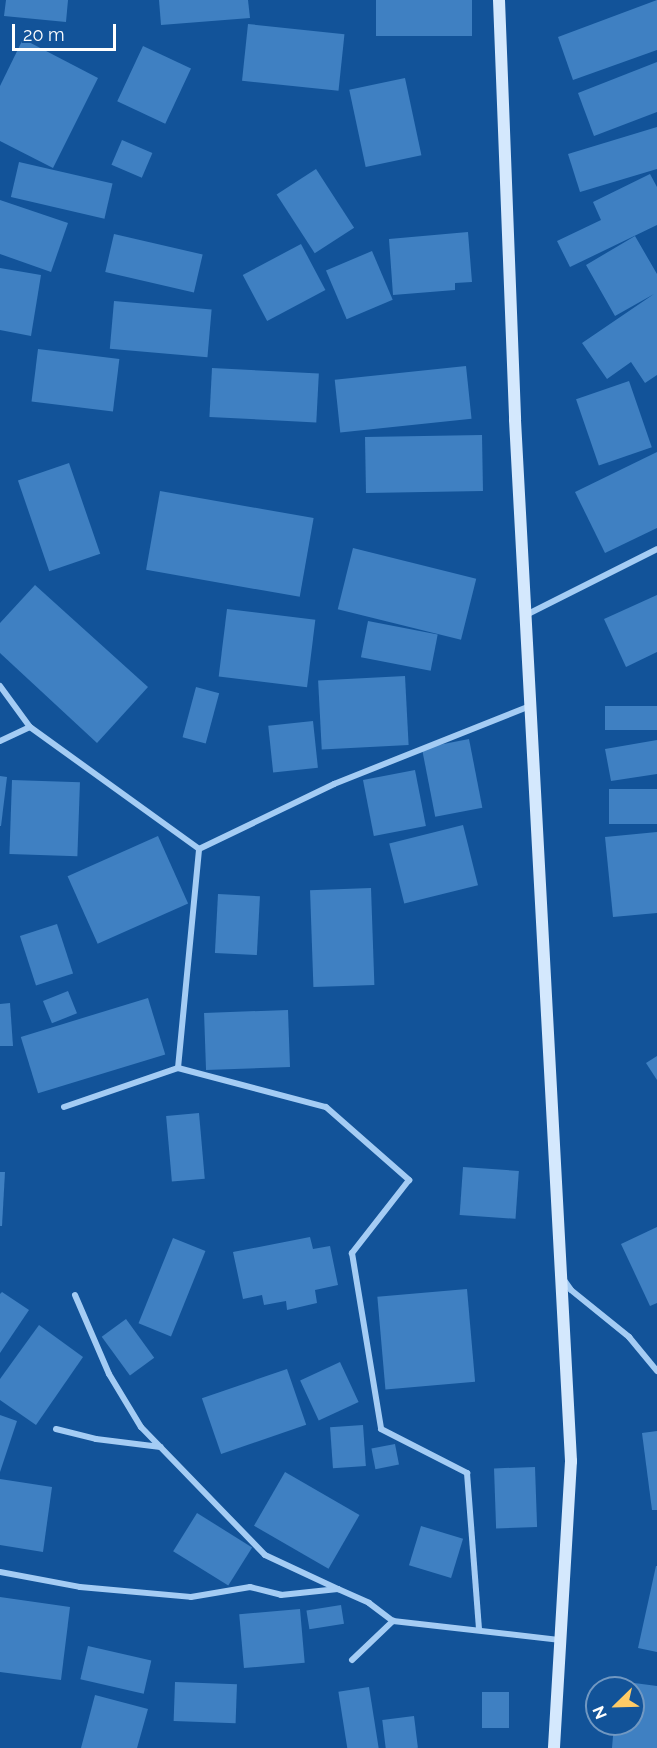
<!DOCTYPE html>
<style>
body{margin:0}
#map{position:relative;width:657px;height:1748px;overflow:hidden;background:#125399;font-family:Raleway,sans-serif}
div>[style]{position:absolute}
.building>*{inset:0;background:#3f80c2;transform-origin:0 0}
.minor>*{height:6px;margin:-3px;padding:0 3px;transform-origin:3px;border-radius:3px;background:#a4ccf4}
.secondary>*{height:12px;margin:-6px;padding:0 6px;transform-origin:6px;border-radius:6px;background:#d4e8fd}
span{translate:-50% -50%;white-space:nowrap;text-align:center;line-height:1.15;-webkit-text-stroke:6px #125399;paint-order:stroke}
.north{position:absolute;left:585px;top:1676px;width:60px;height:60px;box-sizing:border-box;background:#125399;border:2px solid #7198c2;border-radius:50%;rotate:247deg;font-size:16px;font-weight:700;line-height:24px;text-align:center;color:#fff}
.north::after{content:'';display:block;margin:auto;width:21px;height:27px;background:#ffcb66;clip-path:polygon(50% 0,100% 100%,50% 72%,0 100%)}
.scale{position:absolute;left:12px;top:24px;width:104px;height:27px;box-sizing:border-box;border:3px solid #fff;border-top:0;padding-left:8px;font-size:18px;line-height:21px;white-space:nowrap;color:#fff;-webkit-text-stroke:4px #125399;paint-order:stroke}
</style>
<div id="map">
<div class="building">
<i style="clip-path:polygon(6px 0,68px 0,66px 22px,4px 16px)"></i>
<i style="clip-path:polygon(159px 0,248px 0,250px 18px,161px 25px)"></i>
<i style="left:376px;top:0;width:96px;height:36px"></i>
<i style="clip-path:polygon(657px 0,657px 50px,573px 80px,558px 37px)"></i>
<i style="left:248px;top:24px;width:97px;height:57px;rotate:6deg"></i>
<i style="clip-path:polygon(23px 39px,98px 78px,53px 168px,0 141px,0 86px)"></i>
<i style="left:143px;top:46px;width:53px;height:61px;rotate:25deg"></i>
<i style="clip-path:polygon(657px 62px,657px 112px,594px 136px,578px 93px)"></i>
<i style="left:405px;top:78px;width:79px;height:57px;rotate:78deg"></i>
<i style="clip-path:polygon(657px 127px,657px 169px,580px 192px,568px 154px)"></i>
<i style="left:122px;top:140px;width:33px;height:27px;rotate:23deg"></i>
<i style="left:19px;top:162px;width:96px;height:36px;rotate:13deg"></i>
<i style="left:316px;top:169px;width:70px;height:47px;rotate:57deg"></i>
<i style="clip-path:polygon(650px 174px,657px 187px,657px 225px,570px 267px,557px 241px,601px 220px,593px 202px)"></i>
<i style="clip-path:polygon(0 200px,68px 223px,51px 272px,0 254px)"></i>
<i style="clip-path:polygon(468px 232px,472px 282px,455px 283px,455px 290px,393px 295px,389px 239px)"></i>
<i style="left:114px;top:234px;width:91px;height:39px;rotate:13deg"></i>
<i style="clip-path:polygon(635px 236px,657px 274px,657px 375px,645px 383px,631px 362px,607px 379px,582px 343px,654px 294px,615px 316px,586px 265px)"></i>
<i style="left:301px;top:244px;width:52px;height:66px;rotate:62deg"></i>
<i style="left:372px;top:251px;width:53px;height:50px;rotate:67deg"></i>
<i style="clip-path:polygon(0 268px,41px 275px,31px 336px,0 330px)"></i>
<i style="left:114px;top:301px;width:98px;height:48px;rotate:5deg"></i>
<i style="left:38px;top:349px;width:82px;height:53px;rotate:7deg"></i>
<i style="left:466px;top:366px;width:53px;height:132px;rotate:84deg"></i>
<i style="left:212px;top:368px;width:107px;height:49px;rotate:3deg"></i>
<i style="left:629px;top:381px;width:70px;height:56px;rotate:71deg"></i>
<i style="left:482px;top:435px;width:56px;height:117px;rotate:89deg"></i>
<i style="clip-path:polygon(657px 452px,657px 528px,605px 553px,575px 492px)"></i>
<i style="left:69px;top:463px;width:96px;height:54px;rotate:71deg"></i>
<i style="left:160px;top:491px;width:156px;height:80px;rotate:10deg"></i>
<i style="left:353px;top:548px;width:127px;height:63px;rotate:14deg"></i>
<i style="clip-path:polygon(35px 585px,148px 687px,97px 743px,0 653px,0 623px)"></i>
<i style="clip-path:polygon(657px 595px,657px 652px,626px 667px,604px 619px)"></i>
<i style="left:227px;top:609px;width:89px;height:68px;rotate:7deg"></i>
<i style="left:368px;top:621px;width:71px;height:37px;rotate:11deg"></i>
<i style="left:405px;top:676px;width:69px;height:87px;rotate:87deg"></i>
<i style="left:196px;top:687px;width:24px;height:52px;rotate:15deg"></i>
<i style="left:657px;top:706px;width:24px;height:52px;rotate:90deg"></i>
<i style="left:313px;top:721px;width:47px;height:45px;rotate:84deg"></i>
<i style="left:469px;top:739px;width:70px;height:48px;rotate:79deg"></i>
<i style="clip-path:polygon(657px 740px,657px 774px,611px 781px,605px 749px)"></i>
<i style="left:415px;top:770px;width:57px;height:53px;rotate:79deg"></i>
<i style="clip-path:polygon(0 776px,7px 777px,1px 826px,0 826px)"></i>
<i style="left:12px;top:780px;width:68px;height:74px;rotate:2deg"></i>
<i style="left:657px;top:789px;width:35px;height:48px;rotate:90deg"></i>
<i style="left:463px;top:825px;width:62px;height:76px;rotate:76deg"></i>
<i style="clip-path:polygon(657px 832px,657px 913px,613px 917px,605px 837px)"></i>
<i style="left:158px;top:836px;width:74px;height:99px;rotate:66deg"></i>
<i style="left:371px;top:888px;width:97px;height:61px;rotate:88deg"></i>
<i style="left:218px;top:894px;width:42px;height:59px;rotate:3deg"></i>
<i style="left:57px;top:924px;width:52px;height:39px;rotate:72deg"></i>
<i style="left:68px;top:991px;width:24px;height:27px;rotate:68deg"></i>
<i style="left:148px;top:998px;width:59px;height:133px;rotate:73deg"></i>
<i style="clip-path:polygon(10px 1003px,13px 1046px,0 1046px,0 1004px)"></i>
<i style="left:288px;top:1010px;width:57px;height:84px;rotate:88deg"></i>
<i style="clip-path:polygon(657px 1056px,657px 1080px,646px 1063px)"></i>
<i style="left:199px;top:1113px;width:66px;height:33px;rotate:85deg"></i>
<i style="left:463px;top:1167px;width:56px;height:48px;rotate:4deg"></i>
<i style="clip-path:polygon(0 1172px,5px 1172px,2px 1226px,0 1226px)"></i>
<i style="clip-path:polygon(657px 1227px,657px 1303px,650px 1306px,621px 1244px)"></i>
<i style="clip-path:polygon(310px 1237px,313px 1249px,330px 1246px,338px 1285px,315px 1290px,317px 1303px,287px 1310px,286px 1301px,264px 1305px,262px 1295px,243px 1299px,233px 1252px)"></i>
<i style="left:173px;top:1238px;width:35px;height:92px;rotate:22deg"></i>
<i style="left:467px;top:1289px;width:93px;height:90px;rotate:85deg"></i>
<i style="clip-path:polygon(2px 1292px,29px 1310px,0 1353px,0 1294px)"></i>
<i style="left:126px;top:1319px;width:48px;height:30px;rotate:54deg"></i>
<i style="clip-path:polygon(39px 1325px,83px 1357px,36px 1425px,0 1400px,0 1379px)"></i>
<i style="left:340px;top:1362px;width:44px;height:44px;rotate:65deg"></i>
<i style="left:287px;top:1369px;width:59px;height:90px;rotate:71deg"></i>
<i style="clip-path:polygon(0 1415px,17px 1421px,0 1472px)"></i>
<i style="left:363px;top:1425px;width:41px;height:33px;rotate:86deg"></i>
<i style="clip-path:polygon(657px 1431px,657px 1510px,652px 1510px,642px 1433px)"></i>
<i style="left:395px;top:1444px;width:21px;height:24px;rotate:79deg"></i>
<i style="left:535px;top:1467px;width:60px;height:41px;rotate:88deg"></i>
<i style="left:285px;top:1472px;width:86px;height:62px;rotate:30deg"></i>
<i style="clip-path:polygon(0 1479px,52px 1487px,43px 1552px,0 1545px)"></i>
<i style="left:197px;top:1513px;width:65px;height:45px;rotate:32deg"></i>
<i style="left:421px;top:1526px;width:44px;height:41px;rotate:17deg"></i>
<i style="clip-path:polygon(656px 1566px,657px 1566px,657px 1652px,638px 1648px)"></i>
<i style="clip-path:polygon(0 1597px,70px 1607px,61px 1680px,0 1672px)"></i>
<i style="left:341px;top:1605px;width:19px;height:35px;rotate:81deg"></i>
<i style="left:300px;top:1609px;width:54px;height:61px;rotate:85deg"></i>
<i style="left:88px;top:1646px;width:65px;height:34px;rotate:13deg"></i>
<i style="clip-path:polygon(619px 1681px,657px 1686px,657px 1748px,612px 1748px,614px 1724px,633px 1724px,633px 1688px,618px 1688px)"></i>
<i style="left:175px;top:1682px;width:62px;height:39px;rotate:2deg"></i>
<i style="left:369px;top:1687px;width:62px;height:31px;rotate:81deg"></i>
<i style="left:482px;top:1692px;width:27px;height:36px"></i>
<i style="clip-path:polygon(95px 1695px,148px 1709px,137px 1748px,81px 1748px)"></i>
<i style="left:414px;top:1716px;width:32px;height:32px;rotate:83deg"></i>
</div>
<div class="minor">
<i style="left:526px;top:615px;width:147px;rotate:-26.7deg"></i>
<i style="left:0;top:686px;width:51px;rotate:53.8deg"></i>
<i style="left:0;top:741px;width:33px;rotate:-25deg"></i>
<i style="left:30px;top:727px;width:208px;rotate:35.8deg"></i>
<i style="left:178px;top:1068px;width:220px;rotate:-84.5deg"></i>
<i style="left:199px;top:849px;width:150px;rotate:-25.7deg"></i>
<i style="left:334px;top:784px;width:211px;rotate:-21.7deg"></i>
<i style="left:64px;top:1107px;width:120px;rotate:-18.9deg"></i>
<i style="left:178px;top:1068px;width:153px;rotate:14.8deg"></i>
<i style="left:326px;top:1107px;width:111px;rotate:41.3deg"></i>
<i style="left:409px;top:1180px;width:93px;rotate:128deg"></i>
<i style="left:352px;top:1253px;width:178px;rotate:80.6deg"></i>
<i style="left:381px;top:1429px;width:97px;rotate:27.1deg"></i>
<i style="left:467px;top:1473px;width:156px;rotate:85.6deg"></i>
<i style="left:564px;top:1280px;width:12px;rotate:55deg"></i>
<i style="left:571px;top:1290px;width:75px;rotate:39deg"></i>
<i style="left:629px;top:1337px;width:44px;rotate:50.5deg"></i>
<i style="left:75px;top:1295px;width:86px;rotate:66.7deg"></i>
<i style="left:109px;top:1374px;width:62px;rotate:58.9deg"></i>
<i style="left:141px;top:1427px;width:178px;rotate:45.9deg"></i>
<i style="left:265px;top:1555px;width:81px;rotate:25deg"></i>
<i style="left:56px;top:1429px;width:41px;rotate:14deg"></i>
<i style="left:96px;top:1439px;width:65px;rotate:7deg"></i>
<i style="left:0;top:1572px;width:81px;rotate:10.6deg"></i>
<i style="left:80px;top:1587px;width:111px;rotate:5.1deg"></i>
<i style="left:191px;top:1597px;width:60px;rotate:-9.6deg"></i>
<i style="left:250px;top:1587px;width:32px;rotate:14deg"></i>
<i style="left:281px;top:1595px;width:57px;rotate:-6deg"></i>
<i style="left:338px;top:1589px;width:34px;rotate:24deg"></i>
<i style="left:369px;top:1603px;width:30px;rotate:37deg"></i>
<i style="left:393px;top:1621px;width:169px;rotate:6.5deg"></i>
<i style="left:352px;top:1660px;width:57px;rotate:-43.6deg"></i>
</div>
<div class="secondary">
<i style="left:499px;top:0;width:420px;rotate:87.8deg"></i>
<i style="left:515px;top:420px;width:1043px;rotate:86.92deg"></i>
<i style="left:571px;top:1461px;width:288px;rotate:93.4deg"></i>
</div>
<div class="north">N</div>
<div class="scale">20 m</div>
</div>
